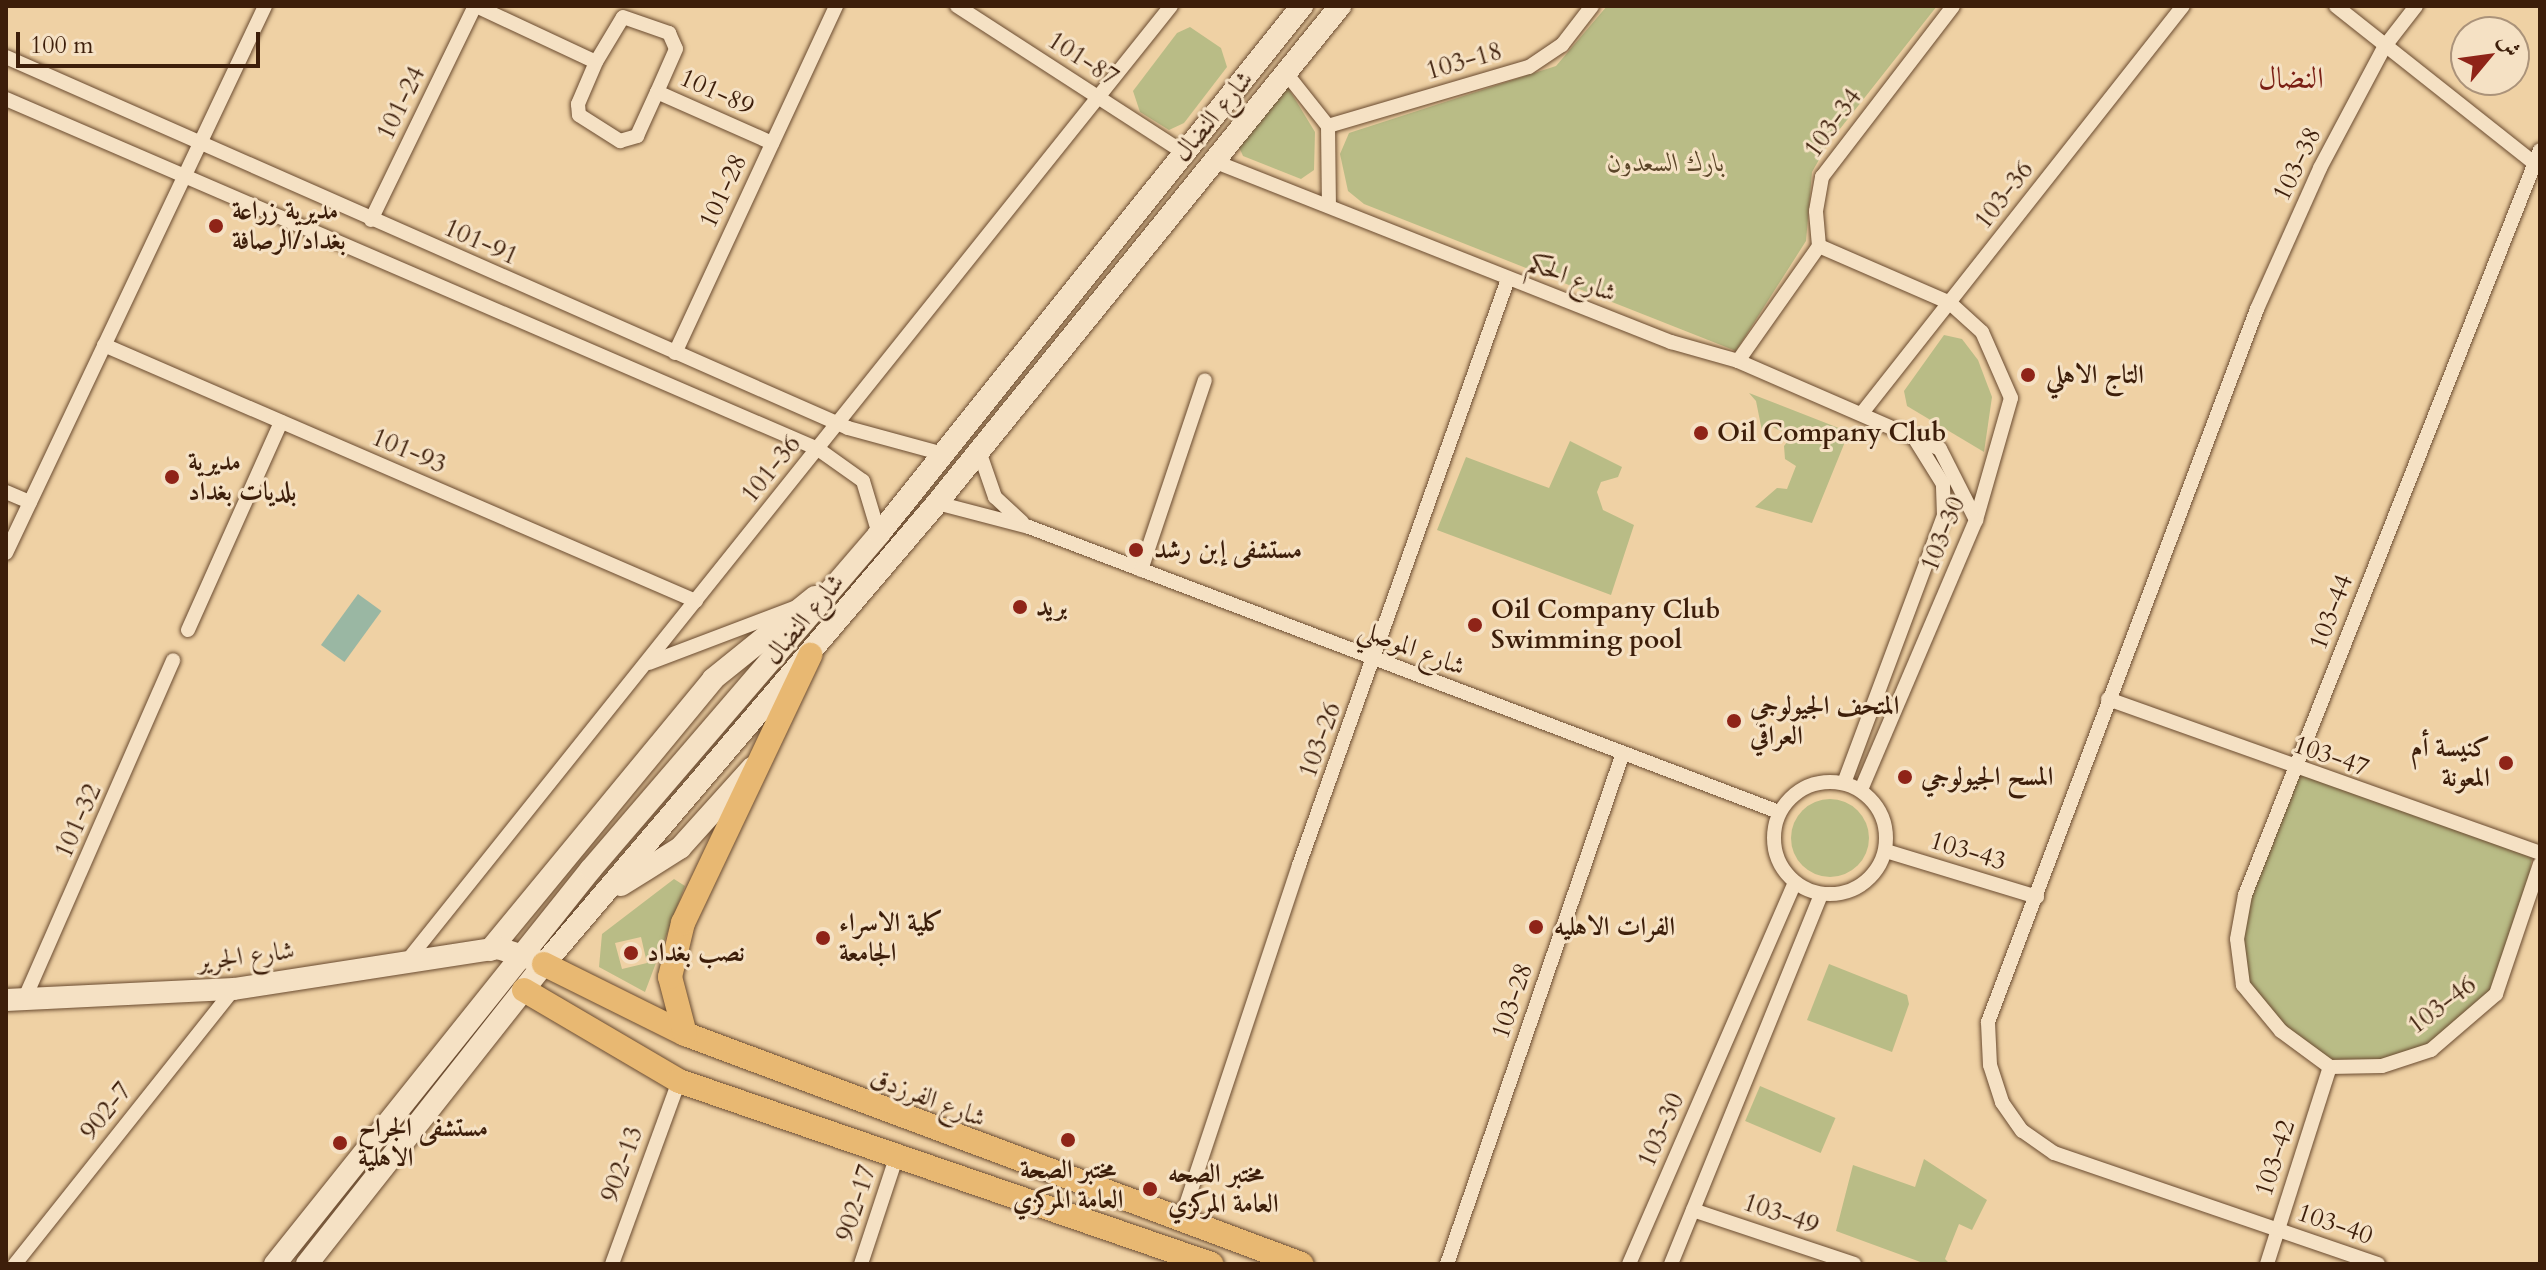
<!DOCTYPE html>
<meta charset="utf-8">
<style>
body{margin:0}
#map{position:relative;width:2546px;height:1270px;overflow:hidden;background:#efd1a4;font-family:Cardo,Amiri,serif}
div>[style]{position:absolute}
.green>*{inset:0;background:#b9bc86;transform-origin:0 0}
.round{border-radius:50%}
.water>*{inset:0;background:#9ab7a3;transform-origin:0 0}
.roads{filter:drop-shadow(0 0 2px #6a4b30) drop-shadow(0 0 2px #6a4b30)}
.minor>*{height:14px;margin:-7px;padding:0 7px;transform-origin:7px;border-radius:7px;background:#f5e1c4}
.minor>.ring{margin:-7px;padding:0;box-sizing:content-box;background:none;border:14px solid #f5e1c4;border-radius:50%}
.secondary>*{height:22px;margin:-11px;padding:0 11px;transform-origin:11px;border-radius:11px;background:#f5e1c4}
.primary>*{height:24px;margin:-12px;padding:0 12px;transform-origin:12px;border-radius:12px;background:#e8b872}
.dots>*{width:22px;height:22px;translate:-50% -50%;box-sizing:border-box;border:4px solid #f5e1c4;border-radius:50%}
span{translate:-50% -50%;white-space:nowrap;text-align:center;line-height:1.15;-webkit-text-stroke:6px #f5e1c4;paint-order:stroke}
.street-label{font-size:26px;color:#3d1e0a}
.park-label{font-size:26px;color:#5c4629;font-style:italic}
.poi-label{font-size:26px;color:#3d1e0a;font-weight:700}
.left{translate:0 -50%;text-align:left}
.right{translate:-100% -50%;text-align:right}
.quarter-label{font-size:30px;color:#7a1f14}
.frame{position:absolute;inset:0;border:8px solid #3d1e0a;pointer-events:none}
.north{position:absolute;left:2450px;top:16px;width:80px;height:80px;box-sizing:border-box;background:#f5e1c4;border:2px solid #ab937a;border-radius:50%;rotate:61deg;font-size:22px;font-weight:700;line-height:32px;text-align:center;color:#3d1e0a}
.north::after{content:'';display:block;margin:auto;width:28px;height:36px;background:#8f2418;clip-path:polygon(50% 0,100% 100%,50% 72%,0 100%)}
.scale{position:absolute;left:16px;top:32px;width:244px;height:36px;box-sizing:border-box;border:4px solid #3d1e0a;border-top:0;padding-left:10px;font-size:24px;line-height:28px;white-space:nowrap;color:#3d1e0a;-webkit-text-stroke:6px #f5e1c4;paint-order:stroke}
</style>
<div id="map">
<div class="green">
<i style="clip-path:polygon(1607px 6px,1937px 6px,1828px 144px,1812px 172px,1806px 241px,1736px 351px,1364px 204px,1348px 191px,1340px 154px,1349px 133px,1556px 66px)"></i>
<i style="clip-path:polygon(1190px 27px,1221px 48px,1227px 67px,1184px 123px,1169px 130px,1140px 112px,1133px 91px,1177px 33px)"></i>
<i style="clip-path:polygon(1287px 86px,1315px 132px,1314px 170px,1301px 179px,1243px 156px,1239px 147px)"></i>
<i style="clip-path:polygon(1944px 335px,1962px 339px,1978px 360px,1992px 397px,1984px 452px,1907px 406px,1904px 391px)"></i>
<i style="clip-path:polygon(1749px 393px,1849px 432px,1812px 523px,1755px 507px,1777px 488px,1787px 489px,1796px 466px,1785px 459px,1784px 446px,1792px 436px,1766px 424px,1762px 431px,1756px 401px)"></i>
<i style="clip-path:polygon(1570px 441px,1622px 467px,1618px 477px,1601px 482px,1597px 492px,1603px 510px,1634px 525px,1611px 595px,1437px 530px,1466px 457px,1549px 488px)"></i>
<i style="clip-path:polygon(2295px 770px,2532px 857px,2524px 910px,2496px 994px,2431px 1050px,2382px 1066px,2330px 1067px,2240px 994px,2245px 895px)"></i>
<i class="round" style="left:1791px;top:799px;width:78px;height:78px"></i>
<i style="clip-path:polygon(evenodd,674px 879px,685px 886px,645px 992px,599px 967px,602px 934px,674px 879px,641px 937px,647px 963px,622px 969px,615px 943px,641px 937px)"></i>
<i style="clip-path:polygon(1829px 964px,1907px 995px,1909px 1004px,1892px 1052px,1807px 1020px)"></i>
<i style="left:1760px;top:1086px;width:82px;height:38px;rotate:23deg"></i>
<i style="clip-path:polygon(1924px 1159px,1987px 1200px,1972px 1230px,1959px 1224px,1945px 1259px,1950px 1264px,1926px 1264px,1836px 1231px,1853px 1165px,1915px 1187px)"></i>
</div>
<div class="water">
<i style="left:358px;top:594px;width:29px;height:63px;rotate:36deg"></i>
</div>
<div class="roads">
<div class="minor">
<i style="left:476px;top:6px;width:132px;rotate:25deg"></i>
<i style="left:596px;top:62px;width:46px;rotate:113.2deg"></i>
<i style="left:578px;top:104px;width:11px;rotate:85deg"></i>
<i style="left:579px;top:115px;width:49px;rotate:32.4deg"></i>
<i style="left:620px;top:141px;width:18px;rotate:-16deg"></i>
<i style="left:637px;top:136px;width:48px;rotate:-65.6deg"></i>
<i style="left:657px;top:92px;width:126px;rotate:23.9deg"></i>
<i style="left:957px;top:6px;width:270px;rotate:32.9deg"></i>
<i style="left:2336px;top:6px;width:259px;rotate:38.4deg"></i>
<i style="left:6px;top:57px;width:920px;rotate:23.78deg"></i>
<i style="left:848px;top:428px;width:98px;rotate:15.3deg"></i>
<i style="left:596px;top:62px;width:52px;rotate:-59deg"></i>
<i style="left:623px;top:17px;width:49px;rotate:19.2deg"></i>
<i style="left:669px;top:33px;width:17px;rotate:66deg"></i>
<i style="left:676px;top:49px;width:47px;rotate:113.8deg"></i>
<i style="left:1286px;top:73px;width:68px;rotate:51.6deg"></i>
<i style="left:1328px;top:126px;width:79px;rotate:89.3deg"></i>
<i style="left:6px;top:99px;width:884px;rotate:23.32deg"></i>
<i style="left:818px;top:449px;width:55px;rotate:35.4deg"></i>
<i style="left:863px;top:481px;width:55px;rotate:73.2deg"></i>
<i style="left:1328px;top:126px;width:209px;rotate:-16.4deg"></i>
<i style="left:1529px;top:67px;width:40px;rotate:-34deg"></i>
<i style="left:1562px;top:45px;width:49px;rotate:-52.4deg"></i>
<i style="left:1211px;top:160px;width:495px;rotate:21.6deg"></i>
<i style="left:1671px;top:342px;width:70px;rotate:15.8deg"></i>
<i style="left:1738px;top:361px;width:220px;rotate:23.5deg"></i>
<i style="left:1940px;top:449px;width:80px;rotate:63.1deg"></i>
<i style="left:371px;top:220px;width:238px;rotate:-64.1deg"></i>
<i style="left:1819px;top:246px;width:143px;rotate:23.5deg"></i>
<i style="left:1950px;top:303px;width:43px;rotate:42.2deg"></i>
<i style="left:1982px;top:332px;width:72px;rotate:66.3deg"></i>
<i style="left:2011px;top:398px;width:127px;rotate:106deg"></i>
<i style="left:1976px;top:520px;width:293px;rotate:113.1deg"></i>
<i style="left:104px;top:345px;width:645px;rotate:23.39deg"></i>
<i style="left:675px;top:353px;width:383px;rotate:-65.1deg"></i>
<i style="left:1738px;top:361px;width:141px;rotate:-54.8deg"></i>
<i style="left:1819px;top:246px;width:35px;rotate:-95deg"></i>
<i style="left:1816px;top:211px;width:35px;rotate:-80deg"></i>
<i style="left:1822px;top:177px;width:215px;rotate:-52.5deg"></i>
<i style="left:1862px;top:413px;width:518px;rotate:-51.74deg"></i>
<i style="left:978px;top:448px;width:52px;rotate:70.9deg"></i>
<i style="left:995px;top:497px;width:37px;rotate:43deg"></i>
<i style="left:6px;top:492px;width:26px;rotate:23deg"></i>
<i style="left:937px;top:503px;width:95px;rotate:14.6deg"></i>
<i style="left:1029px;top:527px;width:802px;rotate:20.81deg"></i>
<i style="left:6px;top:553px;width:605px;rotate:-64.66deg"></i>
<i style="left:1141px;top:570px;width:200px;rotate:-71.4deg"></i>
<i style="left:188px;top:630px;width:228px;rotate:-65.9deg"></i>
<i style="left:649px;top:663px;width:155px;rotate:-20.8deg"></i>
<i style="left:2108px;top:699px;width:459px;rotate:19.6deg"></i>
<i class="ring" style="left:1774px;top:782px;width:98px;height:98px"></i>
<i style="left:1844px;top:783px;width:285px;rotate:-69.5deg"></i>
<i style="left:1944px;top:516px;width:32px;rotate:-92deg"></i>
<i style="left:1943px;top:484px;width:53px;rotate:-121.9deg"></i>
<i style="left:1886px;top:851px;width:158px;rotate:16.9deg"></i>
<i style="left:407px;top:961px;width:1223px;rotate:-51.34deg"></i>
<i style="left:24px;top:1000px;width:371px;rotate:-66.3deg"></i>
<i style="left:2330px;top:1067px;width:61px;rotate:-143.7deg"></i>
<i style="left:2281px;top:1031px;width:60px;rotate:-129.6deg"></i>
<i style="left:2243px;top:985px;width:46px;rotate:-97.4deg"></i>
<i style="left:2237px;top:939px;width:45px;rotate:-79.7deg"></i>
<i style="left:2245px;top:895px;width:801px;rotate:-68.4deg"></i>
<i style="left:2330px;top:1067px;width:52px;rotate:-1.1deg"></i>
<i style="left:2382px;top:1066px;width:52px;rotate:-18.1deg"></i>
<i style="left:2431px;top:1050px;width:86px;rotate:-40.7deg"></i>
<i style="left:2496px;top:994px;width:137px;rotate:-71.3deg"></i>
<i style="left:1693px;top:1210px;width:170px;rotate:18.5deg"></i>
<i style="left:1181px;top:1220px;width:374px;rotate:-71.6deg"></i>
<i style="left:1299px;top:865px;width:622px;rotate:-70.37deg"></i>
<i style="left:15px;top:1264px;width:352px;rotate:-51.5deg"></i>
<i style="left:612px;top:1264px;width:195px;rotate:-69.9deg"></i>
<i style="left:861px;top:1264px;width:112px;rotate:-71.7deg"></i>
<i style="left:1447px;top:1264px;width:540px;rotate:-71deg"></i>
<i style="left:1629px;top:1264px;width:416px;rotate:-66.5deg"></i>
<i style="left:1671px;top:1264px;width:399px;rotate:-67.9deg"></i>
<i style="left:2267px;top:1264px;width:207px;rotate:-72.3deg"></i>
<i style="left:2378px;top:1264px;width:342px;rotate:-161.1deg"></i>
<i style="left:2054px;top:1153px;width:39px;rotate:-145deg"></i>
<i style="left:2022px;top:1131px;width:35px;rotate:-125deg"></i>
<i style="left:2002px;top:1102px;width:39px;rotate:-108deg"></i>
<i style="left:1990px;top:1065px;width:43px;rotate:-92.7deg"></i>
<i style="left:1988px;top:1022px;width:762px;rotate:-69.33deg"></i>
<i style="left:2257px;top:309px;width:154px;rotate:-65.9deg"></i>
<i style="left:2320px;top:168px;width:138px;rotate:-62deg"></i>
<i style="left:2385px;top:46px;width:51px;rotate:-52.2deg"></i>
</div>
<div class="secondary">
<i style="left:621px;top:885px;width:70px;rotate:-32.1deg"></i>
<i style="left:680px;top:848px;width:108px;rotate:-48deg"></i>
<i style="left:490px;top:950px;width:351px;rotate:-50.5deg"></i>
<i style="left:713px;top:679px;width:131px;rotate:-38.8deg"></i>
<i style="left:6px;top:1000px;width:228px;rotate:-2.8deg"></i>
<i style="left:234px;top:989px;width:267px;rotate:-8.8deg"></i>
<i style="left:498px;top:948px;width:39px;rotate:18deg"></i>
<i style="left:275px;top:1264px;width:506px;rotate:-51.34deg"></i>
<i style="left:591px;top:869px;width:442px;rotate:-49.3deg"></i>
<i style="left:879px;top:534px;width:677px;rotate:-51.3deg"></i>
<i style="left:307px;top:1264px;width:382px;rotate:-51.7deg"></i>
<i style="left:544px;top:964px;width:606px;rotate:-49.55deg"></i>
<i style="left:937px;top:503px;width:640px;rotate:-50.96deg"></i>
</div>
<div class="primary">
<i style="left:544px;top:964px;width:157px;rotate:26.4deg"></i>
<i style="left:685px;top:1034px;width:658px;rotate:20.47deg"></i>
<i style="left:524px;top:990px;width:180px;rotate:30.4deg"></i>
<i style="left:679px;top:1081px;width:563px;rotate:18.98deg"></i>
<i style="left:685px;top:1034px;width:59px;rotate:-104.7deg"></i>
<i style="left:670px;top:977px;width:56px;rotate:-76.5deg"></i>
<i style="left:683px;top:923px;width:297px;rotate:-64.6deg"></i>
</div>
</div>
<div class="dots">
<i style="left:216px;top:226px;background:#8f2418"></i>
<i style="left:2028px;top:375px;background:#8f2418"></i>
<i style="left:1701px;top:433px;background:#8f2418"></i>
<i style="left:172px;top:477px;background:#8f2418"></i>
<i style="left:1136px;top:550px;background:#8f2418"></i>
<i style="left:1020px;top:607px;background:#8f2418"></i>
<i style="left:1475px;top:625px;background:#8f2418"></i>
<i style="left:1734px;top:721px;background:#8f2418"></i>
<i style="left:2506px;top:763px;background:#8f2418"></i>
<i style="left:1905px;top:777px;background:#8f2418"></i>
<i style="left:1536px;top:927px;background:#8f2418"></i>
<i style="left:823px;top:938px;background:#8f2418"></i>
<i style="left:631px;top:953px;background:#8f2418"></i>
<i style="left:1068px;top:1140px;background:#8f2418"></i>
<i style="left:340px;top:1143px;background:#8f2418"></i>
<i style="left:1150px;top:1189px;background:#8f2418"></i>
</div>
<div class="street-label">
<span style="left:1083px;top:59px;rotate:33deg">101-87</span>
<span style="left:1464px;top:61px;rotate:-16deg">103-18</span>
<span style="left:717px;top:92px;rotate:24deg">101-89</span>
<span style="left:401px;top:103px;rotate:-64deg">101-24</span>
<span style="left:1213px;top:116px;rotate:-50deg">شارع النضال</span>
<span style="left:1833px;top:123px;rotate:-54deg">103-34</span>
<span style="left:2297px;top:164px;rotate:-64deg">103-38</span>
<span style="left:723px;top:191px;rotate:-65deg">101-28</span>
<span style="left:2004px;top:195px;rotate:-52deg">103-36</span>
<span style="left:481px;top:242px;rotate:24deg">101-91</span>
<span style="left:1572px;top:278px;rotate:21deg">شارع الحكم</span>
<span style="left:409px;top:451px;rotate:23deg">101-93</span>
<span style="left:771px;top:469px;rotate:-51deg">101-36</span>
<span style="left:1943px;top:534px;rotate:-68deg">103-30</span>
<span style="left:2331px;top:612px;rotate:-69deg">103-44</span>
<span style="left:804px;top:619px;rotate:-50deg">شارع النضال</span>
<span style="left:1412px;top:648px;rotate:21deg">شارع الموصلي</span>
<span style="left:1320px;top:740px;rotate:-70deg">103-26</span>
<span style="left:2331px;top:756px;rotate:19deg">103-47</span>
<span style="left:78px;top:821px;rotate:-66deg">101-32</span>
<span style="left:1968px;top:851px;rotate:17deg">103-43</span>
<span style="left:246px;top:956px;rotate:-7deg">شارع الجرير</span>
<span style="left:1512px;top:1001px;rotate:-71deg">103-28</span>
<span style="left:2442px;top:1005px;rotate:-37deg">103-46</span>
<span style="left:928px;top:1098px;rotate:21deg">شارع الفرزدق</span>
<span style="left:106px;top:1111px;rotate:-51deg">902-7</span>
<span style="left:1661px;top:1130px;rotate:-66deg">103-30</span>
<span style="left:2275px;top:1158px;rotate:-72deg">103-42</span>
<span style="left:622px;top:1164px;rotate:-70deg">902-13</span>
<span style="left:856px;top:1203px;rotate:-72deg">902-17</span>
<span style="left:1781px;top:1214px;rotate:19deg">103-49</span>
<span style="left:2335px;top:1224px;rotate:19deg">103-40</span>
</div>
<div class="park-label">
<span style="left:1666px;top:163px">بارك السعدون</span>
</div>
<div class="poi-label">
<span class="left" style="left:232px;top:226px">مديرية زراعة<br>بغداد/الرصافة</span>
<span class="left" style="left:2046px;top:375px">التاج الاهلي</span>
<span class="left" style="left:1717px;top:433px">Oil Company Club</span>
<span class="left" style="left:188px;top:477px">مديرية<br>بلديات بغداد</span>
<span class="left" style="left:1154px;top:550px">مستشفى إبن رشد</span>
<span class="left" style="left:1036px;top:607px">بريد</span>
<span class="left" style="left:1491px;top:625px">Oil Company Club<br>Swimming pool</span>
<span class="left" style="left:1750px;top:721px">المتحف الجيولوجي<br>العراقي</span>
<span class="right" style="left:2490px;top:763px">كنيسة أم<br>المعونة</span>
<span class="left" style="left:1921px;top:777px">المسح الجيولوجي</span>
<span class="left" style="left:839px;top:938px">كلية الاسراء<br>الجامعة</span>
<span class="left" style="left:1554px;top:927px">الفرات الاهليه</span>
<span class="left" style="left:647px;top:953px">نصب بغداد</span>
<span class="left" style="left:358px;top:1143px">مستشفى الجراح<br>الاهلية</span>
<span style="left:1068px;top:1185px">مختبر الصحة<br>العامة المركزي</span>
<span class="left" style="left:1168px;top:1189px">مختبر الصحه<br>العامة المركزي</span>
</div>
<div class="quarter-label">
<span style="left:2291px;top:79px">النضال</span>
</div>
<div class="frame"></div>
<div class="north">ش</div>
<div class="scale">100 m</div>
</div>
